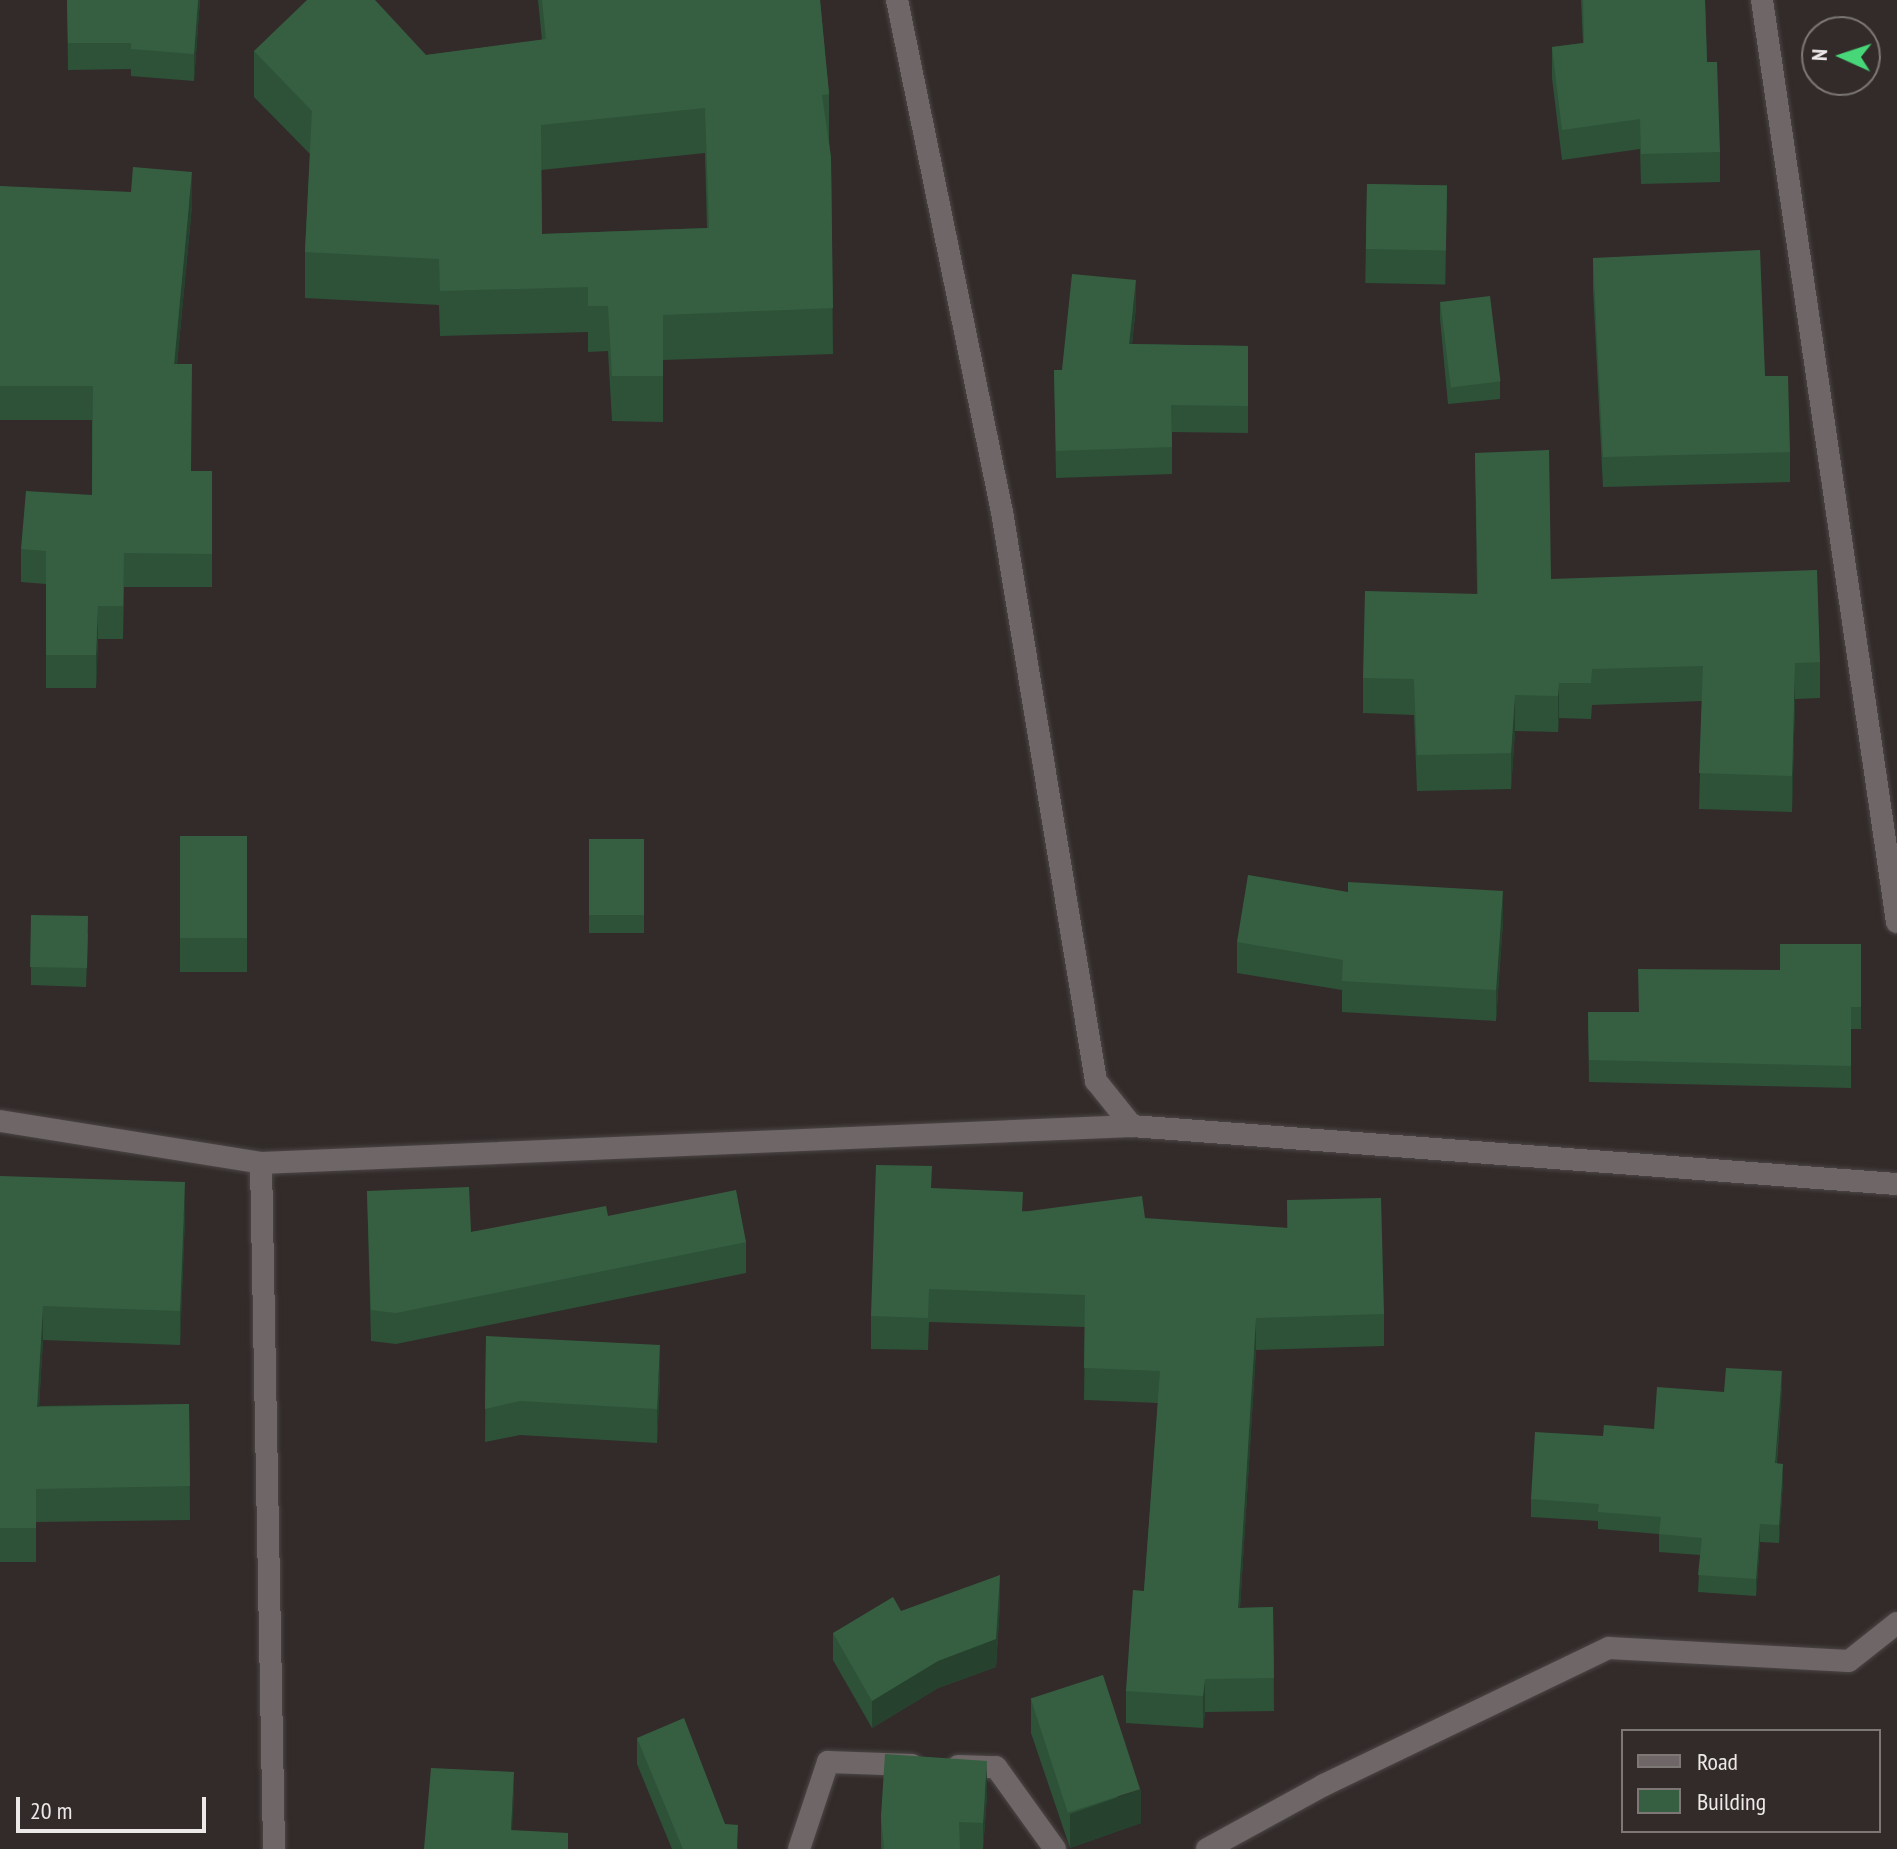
<!DOCTYPE html>
<style>
body{margin:0}
#map{position:relative;width:1897px;height:1849px;overflow:hidden;background:#322b2a;font-family:"PT Sans Narrow",sans-serif}
div>[style]{position:absolute}
.roads{filter:drop-shadow(0 0 2px #4c4646) drop-shadow(0 0 2px #4c4646)}
.minor>*{height:22px;margin:-11px;padding:0 11px;transform-origin:11px;border-radius:11px;background:#6f6767}
.wall>*{inset:0;background:#2e5238;transform-origin:0 0}
.shaded-wall>*{inset:0;background:#26422e}
.building>*{inset:0;background:#365f41;transform-origin:0 0}
span{translate:-50% -50%;white-space:nowrap;text-align:center;line-height:1.15;-webkit-text-stroke:6px #322b2a;paint-order:stroke}
.legend{position:absolute;left:1621px;top:1729px;width:260px;height:104px;box-sizing:border-box;background:#322b2a;border:2px solid #7d7776;margin:0;padding:10px 14px;list-style:none;font-size:24px;color:#eee9e9}
.legend li{display:flex;align-items:center;gap:16px;height:40px}
.legend b{width:40px;border:2px solid #7d7776}
.north{position:absolute;left:1801px;top:16px;width:80px;height:80px;box-sizing:border-box;background:#322b2a;border:2px solid #7d7776;border-radius:50%;rotate:273deg;font-size:22px;font-weight:700;line-height:32px;text-align:center;color:#eee9e9}
.north::after{content:'';display:block;margin:auto;width:28px;height:36px;background:#47d779;clip-path:polygon(50% 0,100% 100%,50% 72%,0 100%)}
.scale{position:absolute;left:16px;top:1797px;width:190px;height:36px;box-sizing:border-box;border:4px solid #eee9e9;border-top:0;padding-left:10px;font-size:24px;line-height:28px;white-space:nowrap;color:#eee9e9;-webkit-text-stroke:6px #322b2a;paint-order:stroke}
</style>
<div id="map">
<div class="roads">
<div class="minor">
<i style="left:897px;top:0;width:523px;rotate:78.41deg"></i>
<i style="left:1002px;top:512px;width:577px;rotate:80.62deg"></i>
<i style="left:1096px;top:1081px;width:58px;rotate:51.3deg"></i>
<i style="left:1762px;top:0;width:932px;rotate:81.67deg"></i>
<i style="left:0;top:1121px;width:264px;rotate:9.1deg"></i>
<i style="left:261px;top:1163px;width:872px;rotate:-2.43deg"></i>
<i style="left:1132px;top:1126px;width:767px;rotate:4.34deg"></i>
<i style="left:261px;top:1163px;width:686px;rotate:88.91deg"></i>
<i style="left:958px;top:1766px;width:38px;rotate:2deg"></i>
<i style="left:996px;top:1767px;width:101px;rotate:54.3deg"></i>
<i style="left:799px;top:1849px;width:92px;rotate:-71.6deg"></i>
<i style="left:828px;top:1762px;width:84px;rotate:2deg"></i>
<i style="left:1207px;top:1849px;width:133px;rotate:-28.7deg"></i>
<i style="left:1324px;top:1785px;width:316px;rotate:-25.7deg"></i>
<i style="left:1609px;top:1648px;width:240px;rotate:3.1deg"></i>
<i style="left:1849px;top:1661px;width:61px;rotate:-38.4deg"></i>
</div>
</div>
<div class="wall">
<i style="clip-path:polygon(67px 0,200px 0,194px 81px,131px 76px,131px 69px,68px 70px)"></i>
<i style="clip-path:polygon(evenodd,538px 0,820px 0,829px 94px,829px 140px,831px 158px,833px 354px,663px 360px,663px 422px,612px 421px,608px 351px,588px 352px,588px 332px,440px 336px,439px 305px,305px 298px,305px 252px,310px 154px,254px 97px,254px 51px,426px 55px,542px 40px,538px 0,705px 153px,707px 228px,542px 234px,541px 170px,705px 153px)"></i>
<i style="clip-path:polygon(1581px 0,1705px 0,1707px 62px,1720px 152px,1720px 182px,1641px 184px,1640px 149px,1562px 160px,1552px 78px,1552px 47px,1583px 43px)"></i>
<i style="left:1367px;top:184px;width:80px;height:99px;rotate:1deg"></i>
<i style="clip-path:polygon(0 186px,192px 206px,177px 364px,191px 471px,212px 471px,212px 587px,124px 587px,123px 639px,98px 639px,96px 688px,46px 688px,46px 584px,21px 582px,21px 549px,92px 495px,92px 420px,0 420px)"></i>
<i style="clip-path:polygon(1593px 258px,1765px 376px,1790px 452px,1790px 482px,1603px 487px,1593px 288px)"></i>
<i style="clip-path:polygon(1440px 301px,1500px 381px,1500px 399px,1448px 404px,1440px 319px)"></i>
<i style="clip-path:polygon(1136px 307px,1132px 344px,1248px 346px,1248px 433px,1172px 432px,1172px 474px,1056px 478px,1054px 370px,1062px 370px)"></i>
<i style="clip-path:polygon(1475px 453px,1551px 579px,1820px 662px,1820px 698px,1795px 699px,1792px 812px,1699px 809px,1702px 701px,1592px 705px,1591px 719px,1559px 718px,1558px 732px,1515px 731px,1511px 789px,1417px 791px,1414px 715px,1363px 713px,1363px 678px,1477px 594px)"></i>
<i style="left:180px;top:836px;width:67px;height:136px"></i>
<i style="left:589px;top:839px;width:55px;height:94px"></i>
<i style="clip-path:polygon(1503px 922px,1496px 1021px,1342px 1012px,1342px 990px,1237px 973px,1237px 942px)"></i>
<i style="clip-path:polygon(88px 933px,86px 987px,31px 985px,31px 967px)"></i>
<i style="clip-path:polygon(1861px 944px,1861px 1029px,1851px 1029px,1851px 1088px,1589px 1082px,1588px 1012px,1638px 1012px,1780px 970px)"></i>
<i style="clip-path:polygon(0 1176px,185px 1216px,180px 1345px,43px 1340px,39px 1406px,189px 1404px,190px 1520px,36px 1522px,36px 1562px,0 1562px)"></i>
<i style="clip-path:polygon(932px 1188px,1023px 1211px,1287px 1228px,1287px 1200px,1384px 1314px,1384px 1346px,1256px 1350px,1240px 1608px,1273px 1607px,1274px 1711px,1205px 1712px,1203px 1728px,1126px 1723px,1126px 1691px,1144px 1591px,1158px 1403px,1084px 1400px,1085px 1327px,929px 1322px,928px 1350px,871px 1349px,871px 1316px)"></i>
<i style="clip-path:polygon(367px 1191px,471px 1232px,608px 1216px,746px 1242px,746px 1273px,396px 1344px,371px 1341px)"></i>
<i style="clip-path:polygon(486px 1336px,660px 1379px,657px 1443px,520px 1435px,485px 1442px)"></i>
<i style="clip-path:polygon(1782px 1388px,1777px 1463px,1783px 1481px,1779px 1543px,1760px 1542px,1756px 1596px,1698px 1592px,1700px 1555px,1659px 1552px,1659px 1534px,1598px 1529px,1598px 1521px,1531px 1517px,1531px 1499px,1603px 1436px,1654px 1429px,1724px 1392px)"></i>
<i style="clip-path:polygon(1000px 1603px,996px 1667px,938px 1688px,872px 1728px,833px 1660px,833px 1633px,901px 1611px)"></i>
<i style="clip-path:polygon(1031px 1700px,1141px 1823px,1070px 1848px,1031px 1733px)"></i>
<i style="clip-path:polygon(637px 1738px,725px 1824px,738px 1849px,672px 1849px,637px 1764px)"></i>
<i style="clip-path:polygon(987px 1795px,983px 1849px,881px 1849px,881px 1816px)"></i>
</div>
<div class="shaded-wall">
<i style="clip-path:polygon(198px 0,200px 0,194px 81px,194px 54px)"></i>
<i style="clip-path:polygon(192px 172px,192px 206px,174px 397px,174px 364px)"></i>
<i style="clip-path:polygon(1136px 280px,1136px 307px,1129px 371px,1129px 344px)"></i>
<i style="clip-path:polygon(98px 606px,98px 639px,96px 688px,96px 655px)"></i>
<i style="clip-path:polygon(1795px 663px,1795px 699px,1792px 812px,1792px 776px)"></i>
<i style="clip-path:polygon(1559px 683px,1559px 718px,1558px 732px,1558px 696px)"></i>
<i style="clip-path:polygon(1515px 695px,1515px 731px,1511px 789px,1511px 753px)"></i>
<i style="clip-path:polygon(1503px 891px,1503px 922px,1496px 1021px,1496px 990px)"></i>
<i style="clip-path:polygon(185px 1182px,185px 1216px,180px 1345px,180px 1311px)"></i>
<i style="clip-path:polygon(43px 1306px,43px 1340px,37px 1440px,37px 1407px)"></i>
<i style="clip-path:polygon(1256px 1318px,1256px 1350px,1238px 1640px,1238px 1608px)"></i>
<i style="clip-path:polygon(660px 1345px,660px 1379px,657px 1443px,657px 1409px)"></i>
<i style="clip-path:polygon(1782px 1371px,1782px 1388px,1775px 1481px,1775px 1463px)"></i>
<i style="clip-path:polygon(1783px 1464px,1783px 1481px,1779px 1543px,1779px 1525px)"></i>
<i style="clip-path:polygon(1760px 1524px,1760px 1542px,1756px 1596px,1756px 1579px)"></i>
<i style="clip-path:polygon(1000px 1575px,1000px 1603px,996px 1667px,938px 1688px,872px 1728px,872px 1701px)"></i>
<i style="clip-path:polygon(1205px 1679px,1205px 1712px,1203px 1728px,1203px 1696px)"></i>
<i style="clip-path:polygon(987px 1761px,987px 1795px,983px 1849px,983px 1823px)"></i>
<i style="clip-path:polygon(514px 1772px,514px 1798px,511px 1849px,511px 1830px)"></i>
<i style="clip-path:polygon(1141px 1789px,1141px 1823px,1070px 1848px,1070px 1814px)"></i>
</div>
<div class="building">
<i style="clip-path:polygon(67px 0,198px 0,194px 54px,131px 49px,131px 43px,68px 43px)"></i>
<i style="clip-path:polygon(evenodd,307px 0,375px 0,426px 55px,546px 39px,542px 0,820px 0,829px 94px,822px 95px,831px 158px,833px 308px,663px 315px,663px 376px,612px 376px,608px 306px,588px 306px,588px 287px,440px 291px,439px 259px,305px 252px,312px 111px,254px 51px,307px 0,705px 108px,709px 228px,542px 234px,541px 125px,705px 108px)"></i>
<i style="clip-path:polygon(1583px 0,1705px 0,1707px 62px,1717px 62px,1720px 152px,1641px 154px,1640px 119px,1562px 130px,1552px 47px,1584px 43px)"></i>
<i style="clip-path:polygon(133px 167px,192px 172px,174px 364px,192px 364px,191px 471px,212px 471px,212px 554px,124px 553px,123px 606px,98px 606px,96px 655px,46px 655px,46px 551px,21px 549px,26px 491px,92px 495px,93px 386px,0 386px,0 186px,131px 192px)"></i>
<i style="left:1367px;top:184px;width:80px;height:65px;rotate:1deg"></i>
<i style="clip-path:polygon(1760px 250px,1765px 376px,1788px 376px,1790px 452px,1603px 457px,1593px 258px)"></i>
<i style="clip-path:polygon(1072px 274px,1136px 280px,1129px 344px,1248px 346px,1248px 406px,1171px 405px,1172px 447px,1056px 451px,1054px 370px,1062px 370px)"></i>
<i style="left:1490px;top:296px;width:86px;height:50px;rotate:83deg"></i>
<i style="clip-path:polygon(1549px 450px,1551px 579px,1817px 570px,1820px 662px,1795px 663px,1792px 776px,1699px 773px,1703px 666px,1592px 669px,1591px 683px,1559px 683px,1558px 696px,1515px 695px,1511px 753px,1417px 755px,1414px 679px,1363px 678px,1365px 591px,1478px 594px,1475px 453px)"></i>
<i style="left:180px;top:836px;width:67px;height:102px"></i>
<i style="left:589px;top:839px;width:55px;height:76px"></i>
<i style="clip-path:polygon(1248px 875px,1348px 892px,1348px 882px,1503px 891px,1496px 990px,1342px 981px,1343px 960px,1237px 942px)"></i>
<i style="left:31px;top:915px;width:57px;height:52px;rotate:1deg"></i>
<i style="clip-path:polygon(1780px 944px,1861px 944px,1861px 1007px,1851px 1007px,1851px 1066px,1589px 1060px,1588px 1012px,1639px 1012px,1638px 969px,1780px 970px)"></i>
<i style="clip-path:polygon(876px 1165px,932px 1166px,931px 1188px,1023px 1192px,1022px 1212px,1142px 1196px,1145px 1218px,1288px 1228px,1287px 1200px,1381px 1198px,1384px 1314px,1256px 1318px,1238px 1608px,1273px 1607px,1274px 1678px,1205px 1679px,1203px 1696px,1126px 1691px,1133px 1590px,1144px 1591px,1160px 1371px,1084px 1368px,1085px 1295px,929px 1289px,928px 1318px,871px 1316px)"></i>
<i style="clip-path:polygon(0 1176px,185px 1182px,180px 1311px,43px 1306px,37px 1407px,189px 1404px,190px 1486px,36px 1489px,36px 1528px,0 1528px)"></i>
<i style="clip-path:polygon(469px 1187px,471px 1232px,606px 1206px,608px 1216px,736px 1190px,746px 1242px,396px 1313px,371px 1310px,367px 1191px)"></i>
<i style="clip-path:polygon(486px 1336px,660px 1345px,657px 1409px,520px 1401px,485px 1409px)"></i>
<i style="clip-path:polygon(1726px 1368px,1782px 1371px,1775px 1463px,1783px 1464px,1779px 1525px,1760px 1524px,1756px 1579px,1698px 1575px,1702px 1538px,1659px 1534px,1661px 1517px,1598px 1512px,1599px 1504px,1531px 1499px,1535px 1432px,1603px 1436px,1604px 1425px,1654px 1429px,1657px 1387px,1724px 1392px)"></i>
<i style="clip-path:polygon(1000px 1575px,996px 1639px,938px 1661px,872px 1701px,833px 1633px,893px 1597px,901px 1611px)"></i>
<i style="left:1103px;top:1675px;width:120px;height:76px;rotate:72deg"></i>
<i style="clip-path:polygon(684px 1718px,725px 1824px,738px 1825px,737px 1849px,683px 1849px,637px 1738px)"></i>
<i style="clip-path:polygon(885px 1754px,987px 1761px,983px 1823px,959px 1822px,960px 1849px,884px 1849px,881px 1816px)"></i>
<i style="clip-path:polygon(431px 1768px,514px 1772px,511px 1830px,568px 1833px,568px 1849px,424px 1849px)"></i>
</div>
<ul class="legend">
<li><b style="height:10px;background:#6f6767"></b>Road</li>
<li><b style="height:22px;background:#365f41"></b>Building</li>
</ul>
<div class="north">N</div>
<div class="scale">20 m</div>
</div>
